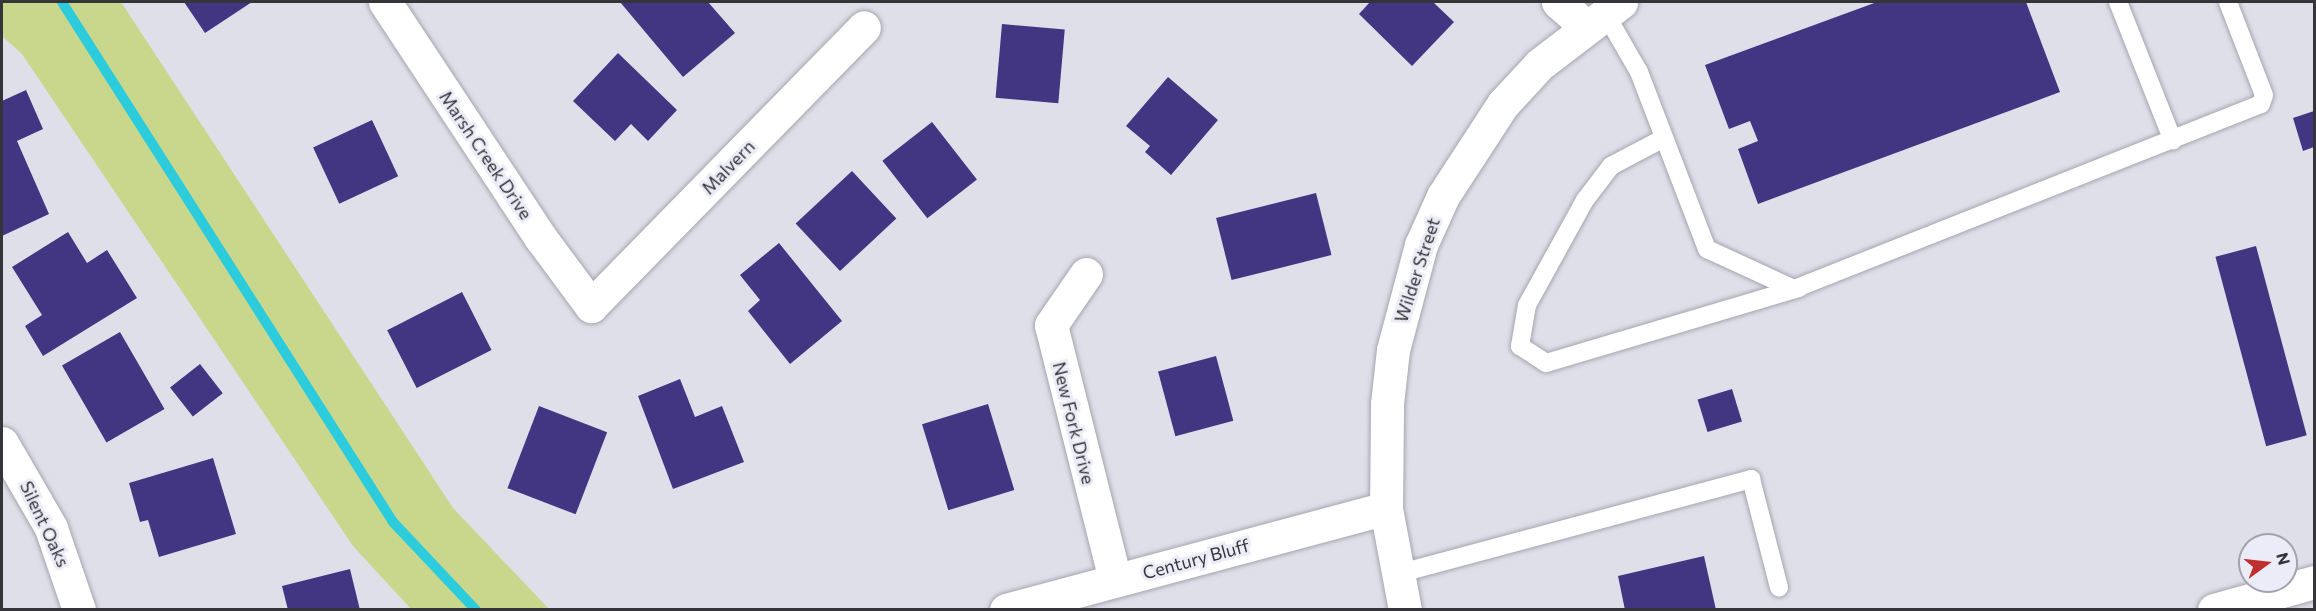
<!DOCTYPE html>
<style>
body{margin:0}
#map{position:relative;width:2316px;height:611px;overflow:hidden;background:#dfdfea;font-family:Commissioner,sans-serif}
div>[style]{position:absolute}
.green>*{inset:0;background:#c9d78d}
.stream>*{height:10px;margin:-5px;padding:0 5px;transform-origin:5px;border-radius:5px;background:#2dccdc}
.building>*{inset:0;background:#423683;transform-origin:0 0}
.roads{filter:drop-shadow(0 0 2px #a5a5af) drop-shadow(0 0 2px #a5a5af)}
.lane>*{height:18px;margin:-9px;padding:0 9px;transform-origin:9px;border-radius:9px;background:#fff}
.street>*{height:33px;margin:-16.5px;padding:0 16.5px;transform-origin:16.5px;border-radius:16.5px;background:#fff}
.secondary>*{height:33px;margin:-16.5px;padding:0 16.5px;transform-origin:16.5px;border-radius:16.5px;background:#fff}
span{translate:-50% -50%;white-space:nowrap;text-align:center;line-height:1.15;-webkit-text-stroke:6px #ececf8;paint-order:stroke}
.street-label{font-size:18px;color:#353539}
.frame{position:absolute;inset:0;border:3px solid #353539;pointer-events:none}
.north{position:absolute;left:2238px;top:533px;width:60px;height:60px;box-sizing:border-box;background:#ececf8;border:2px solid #a3a3ac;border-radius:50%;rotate:75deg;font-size:16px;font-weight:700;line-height:24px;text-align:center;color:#353539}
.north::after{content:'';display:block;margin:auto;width:21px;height:27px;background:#be2f2d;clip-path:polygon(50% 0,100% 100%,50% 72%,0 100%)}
</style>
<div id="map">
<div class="green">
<i style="clip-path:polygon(2px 2px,121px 2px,453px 508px,549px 609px,411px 609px,353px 546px,22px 54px,2px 36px)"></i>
</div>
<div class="stream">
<i style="left:62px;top:2px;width:616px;rotate:57.52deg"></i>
<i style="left:393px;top:522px;width:121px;rotate:46.7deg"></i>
</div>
<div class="building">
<i style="clip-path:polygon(184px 2px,252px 2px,205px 33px)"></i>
<i style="clip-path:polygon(620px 2px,708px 2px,735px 33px,683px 77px)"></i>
<i style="clip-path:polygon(1370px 2px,1433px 2px,1454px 22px,1412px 66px,1359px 14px)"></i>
<i style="clip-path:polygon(1877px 2px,2026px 2px,2060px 92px,1758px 204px,1738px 149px,1758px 141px,1750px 121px,1729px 129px,1705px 65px)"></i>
<i style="left:1002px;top:24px;width:63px;height:74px;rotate:5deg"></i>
<i style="clip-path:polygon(618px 53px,677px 110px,648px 141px,631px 124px,615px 141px,573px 101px)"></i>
<i style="clip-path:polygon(1168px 77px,1218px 120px,1171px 175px,1145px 152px,1150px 146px,1126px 126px)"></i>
<i style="clip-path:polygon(26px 90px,43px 129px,17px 141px,49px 214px,2px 236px,2px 101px)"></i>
<i style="clip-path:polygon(2314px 111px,2314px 147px,2303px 151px,2293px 118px)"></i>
<i style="left:372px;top:120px;width:62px;height:65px;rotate:65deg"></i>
<i style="left:932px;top:122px;width:73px;height:63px;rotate:52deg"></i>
<i style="left:852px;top:171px;width:65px;height:77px;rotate:47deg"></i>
<i style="left:1316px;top:193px;width:64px;height:103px;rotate:76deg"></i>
<i style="clip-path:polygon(68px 232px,87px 263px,107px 250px,137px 298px,43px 356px,25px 326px,42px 315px,12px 267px)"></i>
<i style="clip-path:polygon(779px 243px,842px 321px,790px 364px,748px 311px,760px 300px,740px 275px)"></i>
<i style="left:2256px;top:246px;width:196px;height:42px;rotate:75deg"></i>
<i style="left:462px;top:292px;width:65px;height:84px;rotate:63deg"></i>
<i style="left:120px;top:332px;width:89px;height:67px;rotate:60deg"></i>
<i style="left:1216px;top:356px;width:67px;height:60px;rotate:75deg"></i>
<i style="left:200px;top:364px;width:37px;height:38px;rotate:52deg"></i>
<i style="clip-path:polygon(680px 379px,695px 417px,722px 406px,744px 462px,673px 489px,638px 396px)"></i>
<i style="left:1732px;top:389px;width:34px;height:36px;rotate:73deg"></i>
<i style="left:988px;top:404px;width:90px;height:69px;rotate:73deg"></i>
<i style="left:539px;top:406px;width:73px;height:88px;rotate:21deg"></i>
<i style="clip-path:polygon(213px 458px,236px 534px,159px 557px,148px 520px,140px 522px,129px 483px)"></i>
<i style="clip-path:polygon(1704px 556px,1716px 610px,1625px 610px,1618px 576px)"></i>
<i style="clip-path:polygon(350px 569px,360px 610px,288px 610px,282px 586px)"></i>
</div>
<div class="roads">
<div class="lane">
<i style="left:2118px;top:2px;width:149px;rotate:68.4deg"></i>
<i style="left:1605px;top:13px;width:68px;rotate:60deg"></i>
<i style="left:1639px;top:72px;width:190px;rotate:69deg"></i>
<i style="left:1707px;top:249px;width:96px;rotate:24.7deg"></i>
<i style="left:1794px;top:289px;width:502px;rotate:-21.61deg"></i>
<i style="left:2261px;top:104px;width:9px;rotate:-72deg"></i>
<i style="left:2264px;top:95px;width:100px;rotate:-111.2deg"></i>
<i style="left:1664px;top:138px;width:60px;rotate:152.2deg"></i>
<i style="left:1611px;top:166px;width:43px;rotate:127.4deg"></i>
<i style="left:1585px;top:200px;width:120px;rotate:118.9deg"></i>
<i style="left:1527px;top:305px;width:42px;rotate:99.7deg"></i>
<i style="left:1520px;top:346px;width:31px;rotate:33deg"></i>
<i style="left:1546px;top:363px;width:264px;rotate:-16.5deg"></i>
<i style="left:1397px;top:574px;width:367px;rotate:-15deg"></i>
<i style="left:1751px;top:479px;width:112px;rotate:75.5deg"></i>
</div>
<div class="street">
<i style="left:385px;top:2px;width:282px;rotate:56.6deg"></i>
<i style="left:540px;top:237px;width:86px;rotate:53.5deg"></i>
<i style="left:591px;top:306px;width:390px;rotate:-45.6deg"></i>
<i style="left:1558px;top:2px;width:38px;rotate:41deg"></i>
<i style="left:1086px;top:274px;width:62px;rotate:124.5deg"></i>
<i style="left:1051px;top:325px;width:263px;rotate:75.9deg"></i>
<i style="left:2px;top:443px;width:98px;rotate:60deg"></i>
<i style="left:51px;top:528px;width:87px;rotate:71.1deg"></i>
<i style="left:1006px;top:610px;width:393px;rotate:-15deg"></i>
<i style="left:1405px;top:610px;width:104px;rotate:-100.6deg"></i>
<i style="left:1386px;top:508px;width:104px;rotate:-89.4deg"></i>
<i style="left:1387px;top:404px;width:54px;rotate:-83.7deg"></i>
<i style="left:1393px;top:350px;width:109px;rotate:-75.1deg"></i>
<i style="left:1421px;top:245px;width:54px;rotate:-65.8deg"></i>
<i style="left:1443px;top:196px;width:110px;rotate:-56.9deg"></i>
<i style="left:1503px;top:104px;width:54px;rotate:-47.2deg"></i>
<i style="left:1540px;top:64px;width:102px;rotate:-37.4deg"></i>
</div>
<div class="secondary">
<i style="left:2214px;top:610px;width:104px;rotate:-15.6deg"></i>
</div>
</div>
<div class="street-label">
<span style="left:486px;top:155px;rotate:56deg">Marsh Creek Drive</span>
<span style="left:728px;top:167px;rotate:-46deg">Malvern</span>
<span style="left:1417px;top:270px;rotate:-72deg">Wilder Street</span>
<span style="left:1074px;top:423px;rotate:76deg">New Fork Drive</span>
<span style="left:45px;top:524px;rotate:65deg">Silent Oaks</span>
<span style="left:1196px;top:559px;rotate:-15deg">Century Bluff</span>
</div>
<div class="frame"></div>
<div class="north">N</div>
</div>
